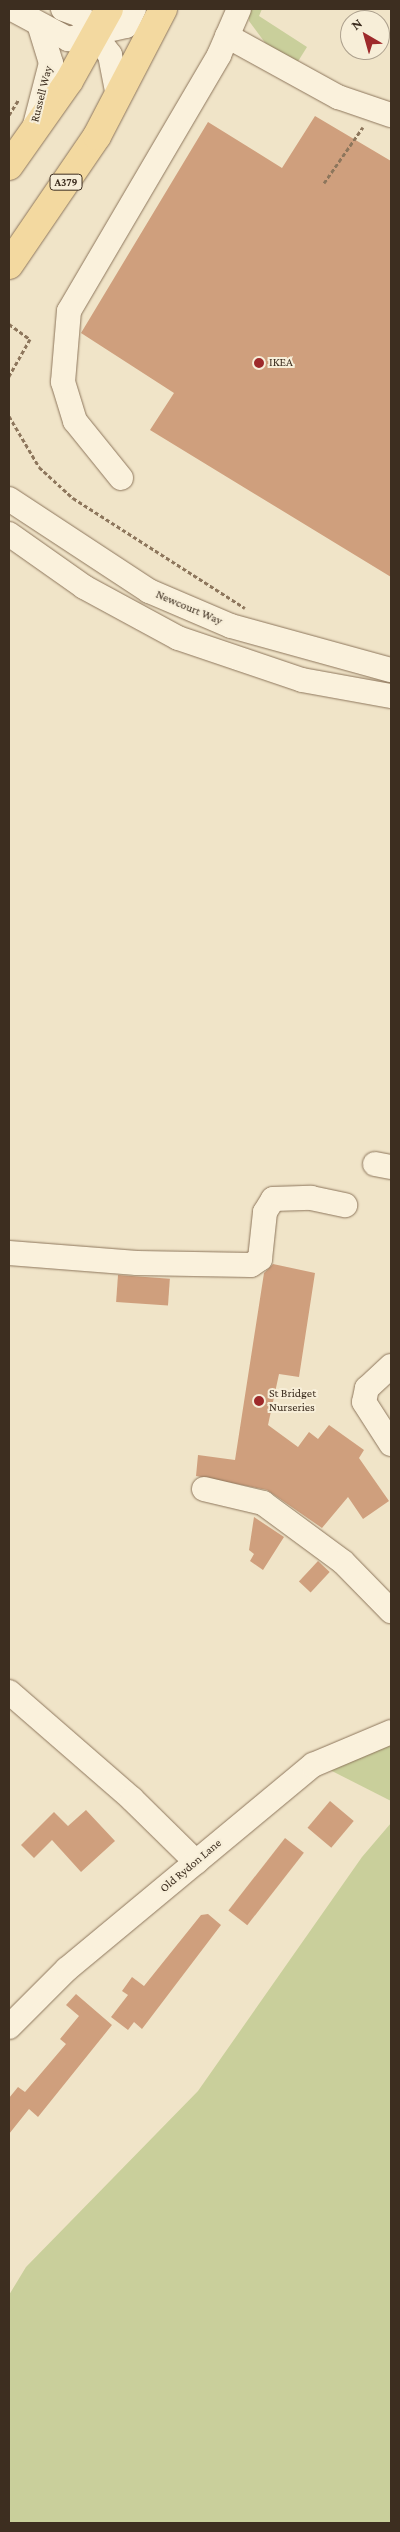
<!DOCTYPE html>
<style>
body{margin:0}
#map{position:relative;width:400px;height:2532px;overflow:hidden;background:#f0e4c8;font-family:"Crimson Pro",serif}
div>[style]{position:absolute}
.green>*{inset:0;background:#c9cf9b}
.building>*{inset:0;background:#cf9f7d;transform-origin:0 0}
.path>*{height:3px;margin-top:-1.5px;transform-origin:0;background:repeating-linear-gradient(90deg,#8d765c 0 4px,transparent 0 6.5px)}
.roads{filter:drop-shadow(0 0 1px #8d765c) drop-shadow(0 0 1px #8d765c)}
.minor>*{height:24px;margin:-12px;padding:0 12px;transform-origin:12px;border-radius:12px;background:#faf1dc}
.major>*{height:28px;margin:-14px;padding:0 14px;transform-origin:14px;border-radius:14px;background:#f3d9a0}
.dots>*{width:14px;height:14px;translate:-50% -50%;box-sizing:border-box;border:2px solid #f7eed8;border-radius:50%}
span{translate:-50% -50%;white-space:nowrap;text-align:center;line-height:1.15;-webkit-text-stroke:4px #f7eed8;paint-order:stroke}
.shield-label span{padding:1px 4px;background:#f7eed8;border:1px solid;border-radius:4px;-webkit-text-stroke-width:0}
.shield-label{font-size:11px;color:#3d2e20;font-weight:700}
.street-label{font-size:12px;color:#3d2e20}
.poi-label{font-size:12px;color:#3d2e20}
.left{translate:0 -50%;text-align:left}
.frame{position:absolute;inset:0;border:10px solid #3d2e20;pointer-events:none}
.north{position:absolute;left:340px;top:10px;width:50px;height:50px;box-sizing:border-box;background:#f7eed8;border:1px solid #ada18e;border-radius:50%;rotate:322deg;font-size:14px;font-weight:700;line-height:20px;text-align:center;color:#3d2e20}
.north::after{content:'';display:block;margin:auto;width:18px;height:22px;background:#9e2a2b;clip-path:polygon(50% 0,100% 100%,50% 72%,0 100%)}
</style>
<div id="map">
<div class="green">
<i style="clip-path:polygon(249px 9px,262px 9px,259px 16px,307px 47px,297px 63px,266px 44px,249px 21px)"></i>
<i style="clip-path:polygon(391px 1745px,391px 1801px,328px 1769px)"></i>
<i style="clip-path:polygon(391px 1823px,391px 2523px,9px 2523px,9px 2295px,26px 2267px,198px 2091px,362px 1857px)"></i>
</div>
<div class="building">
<i style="clip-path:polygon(315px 116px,391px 161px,391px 577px,150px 430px,174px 393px,81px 333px,208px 122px,282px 168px)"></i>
<i style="clip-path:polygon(273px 1264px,315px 1273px,299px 1377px,279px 1374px,268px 1425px,298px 1447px,309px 1432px,318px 1439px,329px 1425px,364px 1450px,359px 1458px,389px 1501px,363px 1519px,348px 1497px,322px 1528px,267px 1490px,196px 1476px,198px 1455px,235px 1460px,264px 1273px)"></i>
<i style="left:118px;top:1275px;width:52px;height:27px;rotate:4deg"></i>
<i style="clip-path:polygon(254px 1517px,284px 1537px,263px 1570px,250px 1561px,254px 1554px,249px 1550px)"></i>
<i style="left:318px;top:1561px;width:16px;height:28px;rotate:43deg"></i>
<i style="left:330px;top:1801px;width:31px;height:35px;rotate:40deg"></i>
<i style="clip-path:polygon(86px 1810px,115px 1841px,81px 1872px,52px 1840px,34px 1858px,21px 1845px,54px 1812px,68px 1826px)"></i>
<i style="left:285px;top:1838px;width:24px;height:92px;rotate:38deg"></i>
<i style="clip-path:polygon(208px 1914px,221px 1925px,142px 2029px,134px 2022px,128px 2030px,111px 2017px,128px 1995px,122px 1991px,132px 1977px,144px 1986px,201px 1915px)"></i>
<i style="clip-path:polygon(76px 1994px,112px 2025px,38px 2117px,29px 2109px,9px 2134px,9px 2098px,18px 2087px,25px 2092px,66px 2044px,60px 2039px,79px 2016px,66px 2005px)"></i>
</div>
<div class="path">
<i style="left:9px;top:115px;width:19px;rotate:-58deg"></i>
<i style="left:324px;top:183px;width:68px;rotate:-55.1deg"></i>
<i style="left:9px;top:324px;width:26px;rotate:36deg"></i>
<i style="left:30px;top:339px;width:43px;rotate:119.6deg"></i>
<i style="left:9px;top:416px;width:59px;rotate:59.5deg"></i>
<i style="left:39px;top:467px;width:46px;rotate:42.4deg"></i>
<i style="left:73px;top:498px;width:204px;rotate:32.6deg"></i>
</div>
<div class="roads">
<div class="minor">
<i style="left:12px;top:9px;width:64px;rotate:28.2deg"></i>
<i style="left:68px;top:39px;width:59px;rotate:-12.6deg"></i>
<i style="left:126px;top:26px;width:19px;rotate:-65deg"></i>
<i style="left:63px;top:9px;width:18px;rotate:19deg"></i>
<i style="left:80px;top:15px;width:50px;rotate:53.1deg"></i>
<i style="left:110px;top:55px;width:42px;rotate:79deg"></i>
<i style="left:227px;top:36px;width:127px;rotate:28.8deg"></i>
<i style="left:338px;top:97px;width:56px;rotate:18.8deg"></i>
<i style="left:35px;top:125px;width:64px;rotate:-75.5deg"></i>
<i style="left:51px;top:63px;width:37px;rotate:-107deg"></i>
<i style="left:121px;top:478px;width:73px;rotate:-128.9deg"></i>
<i style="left:75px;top:421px;width:41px;rotate:-107.1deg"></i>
<i style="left:63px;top:382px;width:71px;rotate:-85.2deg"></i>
<i style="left:69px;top:311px;width:297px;rotate:-59.6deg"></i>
<i style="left:219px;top:55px;width:50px;rotate:-66.5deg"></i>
<i style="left:9px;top:499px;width:168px;rotate:33.3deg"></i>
<i style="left:149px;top:591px;width:89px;rotate:23.1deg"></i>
<i style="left:231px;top:626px;width:166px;rotate:15.4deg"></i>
<i style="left:9px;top:534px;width:92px;rotate:35.2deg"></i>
<i style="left:84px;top:587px;width:107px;rotate:28.5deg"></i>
<i style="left:178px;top:638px;width:131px;rotate:18.7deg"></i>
<i style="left:302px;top:680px;width:90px;rotate:10.2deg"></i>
<i style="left:375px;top:1164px;width:16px;rotate:11deg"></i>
<i style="left:9px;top:1253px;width:128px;rotate:4.5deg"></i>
<i style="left:137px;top:1263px;width:114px;rotate:1deg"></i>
<i style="left:251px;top:1265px;width:11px;rotate:-34deg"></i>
<i style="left:260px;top:1259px;width:47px;rotate:-83.9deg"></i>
<i style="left:265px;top:1212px;width:15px;rotate:-58deg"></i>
<i style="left:273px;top:1199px;width:38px;rotate:-2deg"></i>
<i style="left:311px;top:1198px;width:35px;rotate:12deg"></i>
<i style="left:391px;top:1366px;width:33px;rotate:137deg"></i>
<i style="left:367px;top:1388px;width:14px;rotate:102deg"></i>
<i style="left:364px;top:1402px;width:50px;rotate:57.3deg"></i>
<i style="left:204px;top:1489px;width:61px;rotate:13.3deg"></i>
<i style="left:263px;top:1503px;width:99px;rotate:36.4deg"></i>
<i style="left:343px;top:1562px;width:69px;rotate:45.6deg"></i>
<i style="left:9px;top:1692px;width:163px;rotate:41deg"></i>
<i style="left:132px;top:1799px;width:90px;rotate:44.5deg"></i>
<i style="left:9px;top:2027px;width:82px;rotate:-45deg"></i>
<i style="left:67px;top:1969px;width:320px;rotate:-39.7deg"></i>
<i style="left:313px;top:1765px;width:85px;rotate:-22.9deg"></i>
</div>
<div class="major">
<i style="left:9px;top:166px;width:104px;rotate:-54.8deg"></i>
<i style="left:69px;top:81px;width:82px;rotate:-60.9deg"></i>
<i style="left:9px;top:265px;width:156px;rotate:-55.7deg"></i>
<i style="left:97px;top:136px;width:143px;rotate:-62.5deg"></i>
</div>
</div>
<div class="dots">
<i style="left:259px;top:363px;background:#9e2a2b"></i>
<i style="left:259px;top:1401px;background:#9e2a2b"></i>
</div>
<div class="shield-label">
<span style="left:66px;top:182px">A379</span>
</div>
<div class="street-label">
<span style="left:42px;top:94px;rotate:-76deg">Russell Way</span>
<span style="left:189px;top:608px;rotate:23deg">Newcourt Way</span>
<span style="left:191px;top:1866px;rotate:-40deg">Old Rydon Lane</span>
</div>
<div class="poi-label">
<span class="left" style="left:269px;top:363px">IKEA</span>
<span class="left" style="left:269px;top:1401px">St Bridget<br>Nurseries</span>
</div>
<div class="frame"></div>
<div class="north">N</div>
</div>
